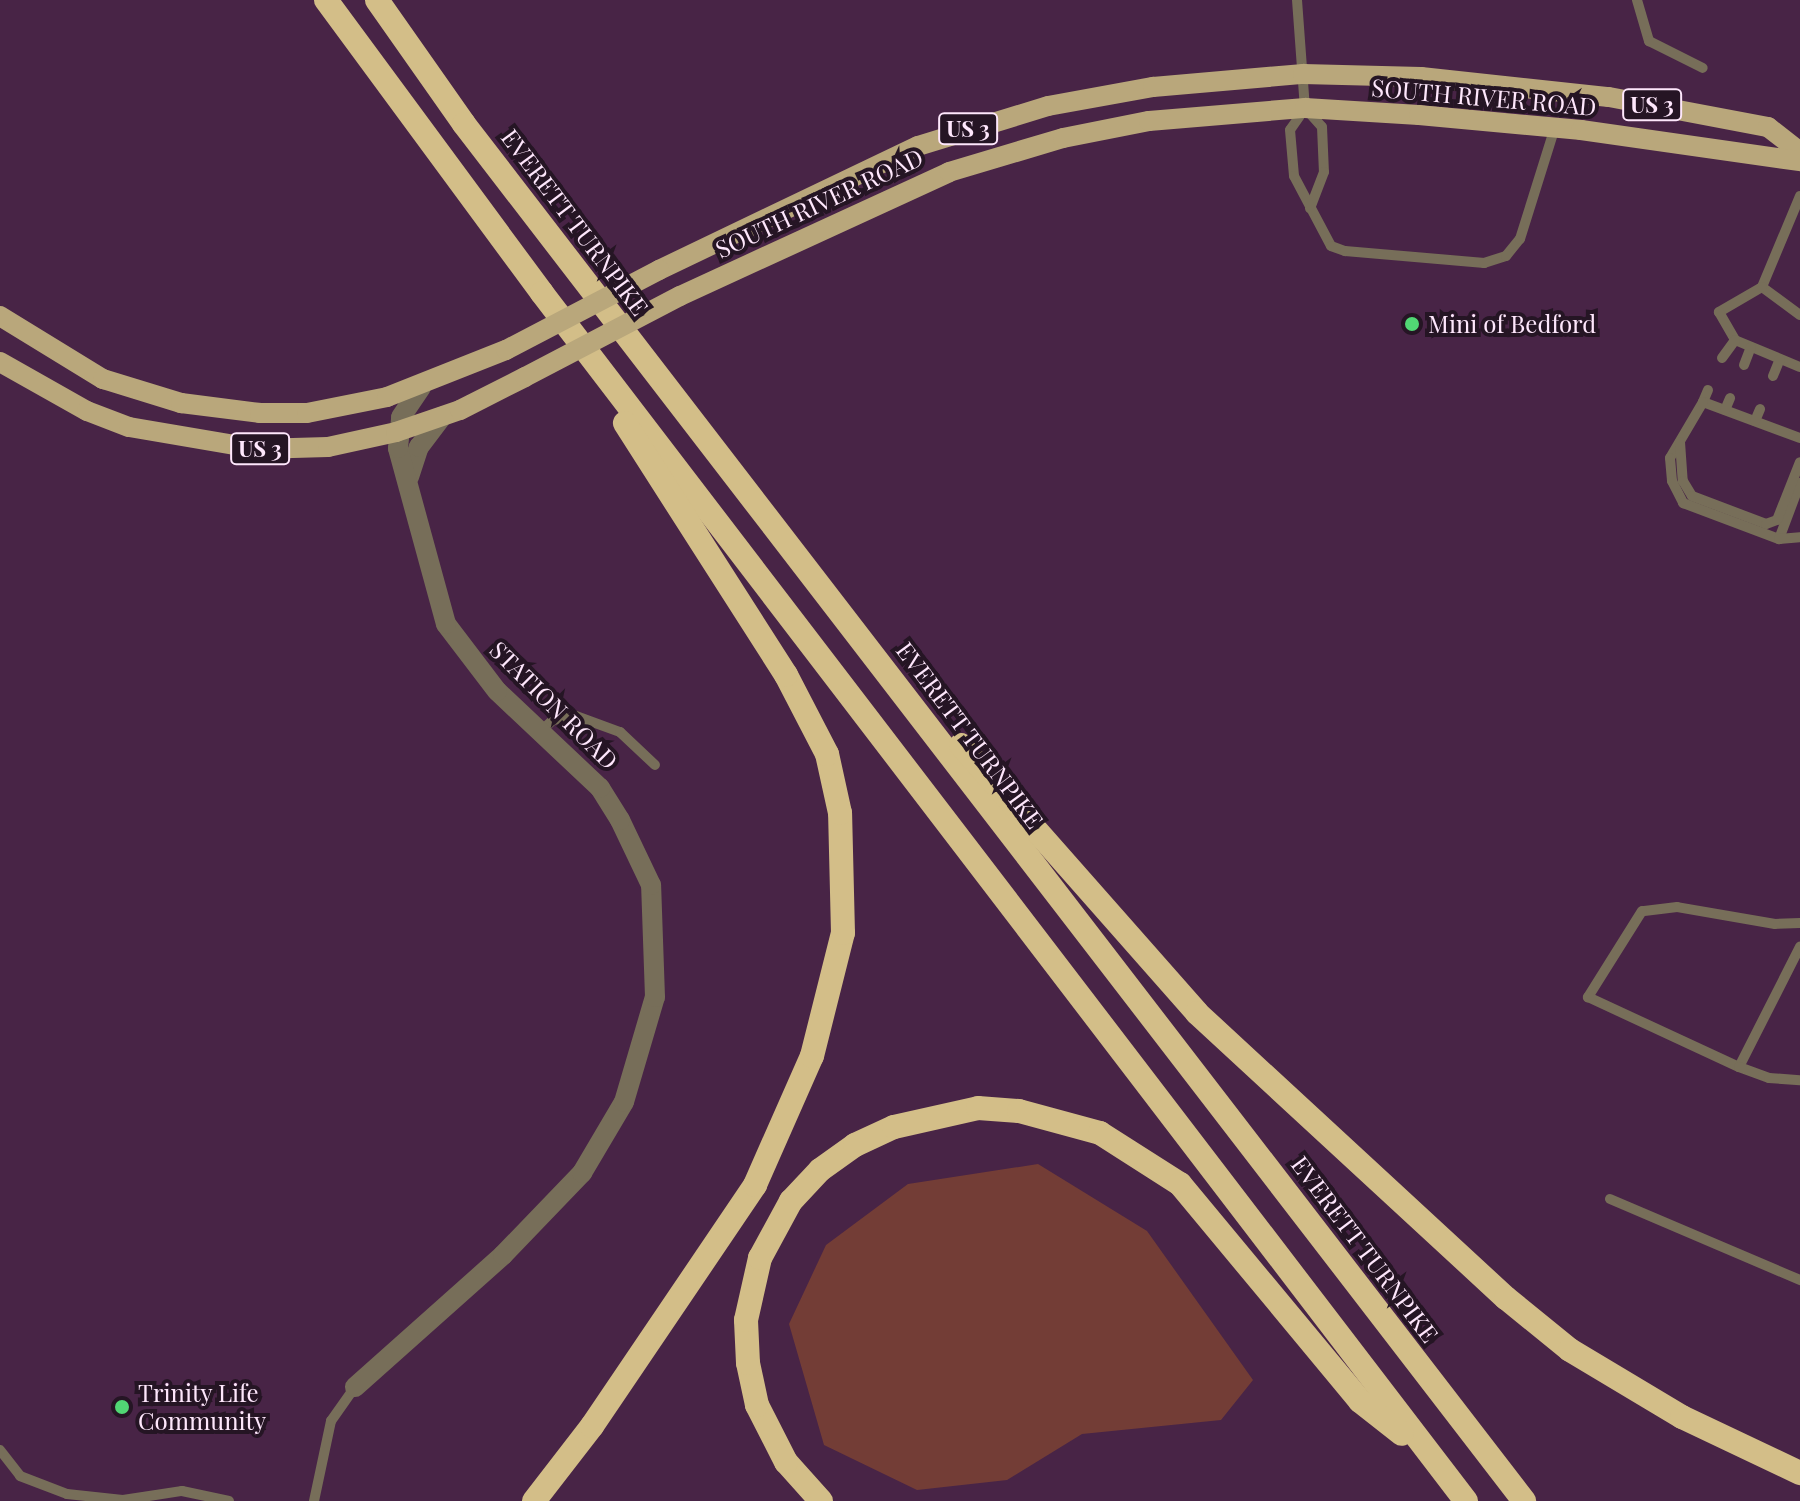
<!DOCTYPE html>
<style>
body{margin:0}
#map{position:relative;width:1800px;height:1501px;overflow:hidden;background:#482446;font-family:"Playfair Display",serif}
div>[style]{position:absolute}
.green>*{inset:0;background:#733d36}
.service>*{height:10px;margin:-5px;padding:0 5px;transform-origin:5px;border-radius:5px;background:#776e59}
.minor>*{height:20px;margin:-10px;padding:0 10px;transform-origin:10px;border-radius:10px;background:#776e59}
.primary>*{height:20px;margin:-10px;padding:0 10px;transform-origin:10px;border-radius:10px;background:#b9a77b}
.motorway>*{height:24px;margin:-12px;padding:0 12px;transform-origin:12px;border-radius:12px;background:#d3be88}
.primary-bridge>*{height:20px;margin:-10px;padding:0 10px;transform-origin:10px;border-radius:10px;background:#b9a77b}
.dots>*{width:22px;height:22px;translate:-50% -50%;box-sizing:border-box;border:4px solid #251524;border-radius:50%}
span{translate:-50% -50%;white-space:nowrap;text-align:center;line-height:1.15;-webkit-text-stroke:8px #251524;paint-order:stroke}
.shield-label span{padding:2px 6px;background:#251524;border:2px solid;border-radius:6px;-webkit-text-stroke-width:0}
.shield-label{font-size:22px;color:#fee7fc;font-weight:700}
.street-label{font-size:24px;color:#fee7fc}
.poi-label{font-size:24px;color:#fee7fc}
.left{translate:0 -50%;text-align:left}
</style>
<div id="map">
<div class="green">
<i style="clip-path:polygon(1038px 1164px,1147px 1231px,1253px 1380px,1221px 1420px,1082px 1434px,1007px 1480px,917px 1490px,824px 1445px,789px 1324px,826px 1245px,908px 1184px)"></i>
</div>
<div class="service">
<i style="left:1297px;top:0;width:108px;rotate:85.8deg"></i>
<i style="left:1305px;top:108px;width:25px;rotate:48deg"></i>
<i style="left:1322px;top:127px;width:45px;rotate:87.5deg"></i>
<i style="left:1324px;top:172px;width:39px;rotate:111deg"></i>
<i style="left:1637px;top:0;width:43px;rotate:73.7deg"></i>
<i style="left:1649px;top:41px;width:60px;rotate:26.6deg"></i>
<i style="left:1304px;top:110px;width:24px;rotate:125deg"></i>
<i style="left:1290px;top:130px;width:46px;rotate:85deg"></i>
<i style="left:1294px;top:176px;width:79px;rotate:62.1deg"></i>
<i style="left:1331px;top:246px;width:15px;rotate:20deg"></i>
<i style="left:1345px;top:251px;width:140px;rotate:4.9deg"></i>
<i style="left:1484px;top:263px;width:23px;rotate:-18deg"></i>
<i style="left:1506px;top:256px;width:22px;rotate:-51deg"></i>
<i style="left:1520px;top:239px;width:117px;rotate:-72.6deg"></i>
<i style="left:1800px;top:196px;width:99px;rotate:112.7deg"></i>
<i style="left:1762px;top:287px;width:47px;rotate:36.4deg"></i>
<i style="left:1762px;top:287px;width:50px;rotate:149.8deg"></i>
<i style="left:1719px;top:312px;width:32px;rotate:60deg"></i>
<i style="left:1735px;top:340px;width:70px;rotate:22.6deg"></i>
<i style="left:1722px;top:358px;width:22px;rotate:-54deg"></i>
<i style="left:1744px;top:365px;width:19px;rotate:-69deg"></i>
<i style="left:1773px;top:376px;width:18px;rotate:-68deg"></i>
<i style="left:1708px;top:390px;width:13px;rotate:113deg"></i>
<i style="left:1703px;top:402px;width:103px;rotate:20.4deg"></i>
<i style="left:1703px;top:402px;width:65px;rotate:120.5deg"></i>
<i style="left:1670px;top:458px;width:23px;rotate:85deg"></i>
<i style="left:1672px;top:481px;width:25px;rotate:63deg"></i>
<i style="left:1683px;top:503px;width:103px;rotate:20.6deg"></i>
<i style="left:1779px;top:539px;width:60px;rotate:-69.4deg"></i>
<i style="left:1725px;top:410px;width:13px;rotate:-67deg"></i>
<i style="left:1755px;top:421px;width:13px;rotate:-67deg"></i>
<i style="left:1680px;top:442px;width:39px;rotate:86deg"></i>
<i style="left:1683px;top:481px;width:17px;rotate:59deg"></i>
<i style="left:1692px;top:496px;width:79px;rotate:20.7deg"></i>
<i style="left:1766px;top:524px;width:12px;rotate:-20deg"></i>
<i style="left:1777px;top:520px;width:62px;rotate:-68.4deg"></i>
<i style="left:1779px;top:539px;width:21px;rotate:-5deg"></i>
<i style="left:540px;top:732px;width:18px;rotate:-43deg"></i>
<i style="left:553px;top:720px;width:23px;rotate:-10deg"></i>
<i style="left:576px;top:716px;width:47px;rotate:20deg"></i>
<i style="left:620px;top:732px;width:48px;rotate:43.3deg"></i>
<i style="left:1800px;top:923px;width:25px;rotate:178deg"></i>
<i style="left:1775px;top:924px;width:99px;rotate:-170.2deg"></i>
<i style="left:1677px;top:907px;width:35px;rotate:173deg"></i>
<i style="left:1642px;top:911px;width:102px;rotate:122.1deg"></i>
<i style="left:1588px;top:997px;width:166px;rotate:24.9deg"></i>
<i style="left:1739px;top:1067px;width:135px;rotate:-63.1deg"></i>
<i style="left:1739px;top:1067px;width:32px;rotate:20deg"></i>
<i style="left:1769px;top:1078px;width:31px;rotate:4deg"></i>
<i style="left:1610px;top:1199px;width:207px;rotate:23.1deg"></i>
<i style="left:0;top:1450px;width:33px;rotate:52deg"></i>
<i style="left:20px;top:1476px;width:50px;rotate:21deg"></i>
<i style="left:67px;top:1494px;width:56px;rotate:6.1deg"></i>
<i style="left:123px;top:1500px;width:60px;rotate:-8.7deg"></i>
<i style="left:182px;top:1491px;width:48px;rotate:12deg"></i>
<i style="left:314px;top:1501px;width:82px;rotate:-78deg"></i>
<i style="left:331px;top:1421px;width:42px;rotate:-54.8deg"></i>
</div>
<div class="minor">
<i style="left:409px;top:477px;width:32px;rotate:-72deg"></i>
<i style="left:419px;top:447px;width:38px;rotate:-53deg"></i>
<i style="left:355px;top:1387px;width:198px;rotate:-41.7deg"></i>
<i style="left:503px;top:1255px;width:114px;rotate:-46.1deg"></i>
<i style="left:582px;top:1173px;width:82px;rotate:-59.4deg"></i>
<i style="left:624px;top:1102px;width:109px;rotate:-73.6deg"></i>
<i style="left:655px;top:997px;width:112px;rotate:-92deg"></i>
<i style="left:651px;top:885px;width:72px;rotate:-115.5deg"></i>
<i style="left:620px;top:820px;width:38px;rotate:-122deg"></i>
<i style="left:600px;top:788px;width:141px;rotate:-136.7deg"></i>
<i style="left:497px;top:691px;width:84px;rotate:-127.3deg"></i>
<i style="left:446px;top:624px;width:182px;rotate:-105.3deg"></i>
<i style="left:398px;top:448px;width:31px;rotate:-84deg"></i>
<i style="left:401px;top:417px;width:36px;rotate:-56deg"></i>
</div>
<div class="primary">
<i style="left:659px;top:270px;width:287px;rotate:-25.6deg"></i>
<i style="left:918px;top:146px;width:136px;rotate:-17.1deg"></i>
<i style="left:1048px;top:106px;width:107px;rotate:-10.3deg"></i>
<i style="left:1153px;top:87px;width:151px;rotate:-5deg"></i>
<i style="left:1303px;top:74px;width:118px;rotate:1.5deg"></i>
<i style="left:1421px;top:77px;width:189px;rotate:6.1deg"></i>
<i style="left:1609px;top:97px;width:162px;rotate:10.7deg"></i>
<i style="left:1768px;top:127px;width:41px;rotate:38deg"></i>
<i style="left:680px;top:296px;width:296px;rotate:-24.7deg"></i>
<i style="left:949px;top:172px;width:119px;rotate:-16.6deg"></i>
<i style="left:1063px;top:138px;width:88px;rotate:-11.2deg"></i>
<i style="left:1149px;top:121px;width:157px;rotate:-4.8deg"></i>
<i style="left:1305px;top:108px;width:114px;rotate:3.5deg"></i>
<i style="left:1419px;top:115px;width:163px;rotate:5.3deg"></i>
<i style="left:1581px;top:130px;width:221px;rotate:8.1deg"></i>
<i style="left:0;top:316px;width:121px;rotate:31.5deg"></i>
<i style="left:103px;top:379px;width:82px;rotate:17.1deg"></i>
<i style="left:181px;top:403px;width:80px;rotate:7.2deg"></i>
<i style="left:260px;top:413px;width:47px"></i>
<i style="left:307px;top:413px;width:82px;rotate:-11.3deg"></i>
<i style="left:387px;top:397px;width:128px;rotate:-21.6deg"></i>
<i style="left:0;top:362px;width:100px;rotate:29.4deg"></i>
<i style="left:87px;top:411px;width:45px;rotate:20.9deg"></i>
<i style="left:129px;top:427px;width:131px;rotate:9.7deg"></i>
<i style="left:258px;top:449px;width:70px;rotate:-1.6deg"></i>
<i style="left:328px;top:447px;width:70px;rotate:-12.4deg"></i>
<i style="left:396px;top:432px;width:68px;rotate:-19deg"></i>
<i style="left:460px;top:410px;width:73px;rotate:-26.9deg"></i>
</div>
<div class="motorway">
<i style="left:326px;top:0;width:364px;rotate:53.6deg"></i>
<i style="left:542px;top:293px;width:1521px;rotate:52.59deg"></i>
<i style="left:377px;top:0;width:151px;rotate:54.9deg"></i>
<i style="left:464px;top:124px;width:1738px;rotate:52.41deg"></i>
<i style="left:961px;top:745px;width:357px;rotate:48.6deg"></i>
<i style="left:1197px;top:1013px;width:420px;rotate:42.7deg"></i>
<i style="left:1506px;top:1298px;width:82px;rotate:39.1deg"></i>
<i style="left:1570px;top:1350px;width:131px;rotate:30.9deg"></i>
<i style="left:1682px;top:1417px;width:131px;rotate:25.4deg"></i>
<i style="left:534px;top:1501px;width:95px;rotate:-52.3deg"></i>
<i style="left:592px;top:1426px;width:291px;rotate:-55.9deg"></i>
<i style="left:755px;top:1185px;width:141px;rotate:-66.2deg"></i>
<i style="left:812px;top:1056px;width:127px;rotate:-75.9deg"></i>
<i style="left:843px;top:933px;width:120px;rotate:-91.4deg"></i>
<i style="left:840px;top:813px;width:60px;rotate:-102.4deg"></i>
<i style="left:827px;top:754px;width:89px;rotate:-117.4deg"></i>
<i style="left:786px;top:675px;width:299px;rotate:-122.6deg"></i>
<i style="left:821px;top:1501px;width:52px;rotate:-131.9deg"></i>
<i style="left:786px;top:1462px;width:64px;rotate:-117deg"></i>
<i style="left:757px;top:1405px;width:43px;rotate:-102.1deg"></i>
<i style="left:748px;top:1363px;width:43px;rotate:-92.7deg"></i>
<i style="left:746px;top:1320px;width:64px;rotate:-77.3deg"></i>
<i style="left:760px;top:1258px;width:65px;rotate:-61.5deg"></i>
<i style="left:791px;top:1201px;width:42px;rotate:-46.9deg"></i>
<i style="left:820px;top:1170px;width:43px;rotate:-35.5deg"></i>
<i style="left:855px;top:1145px;width:43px;rotate:-24.8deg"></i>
<i style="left:894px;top:1127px;width:86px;rotate:-12.7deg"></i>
<i style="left:978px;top:1108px;width:41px;rotate:4.2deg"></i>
<i style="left:1019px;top:1111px;width:84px;rotate:15.2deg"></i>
<i style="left:1100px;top:1133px;width:95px;rotate:32.5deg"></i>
<i style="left:1180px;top:1184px;width:282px;rotate:50.3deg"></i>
<i style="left:1360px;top:1401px;width:53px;rotate:38.2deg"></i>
</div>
<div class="primary-bridge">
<i style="left:506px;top:350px;width:173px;rotate:-27.6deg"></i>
<i style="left:525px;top:377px;width:175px;rotate:-27.6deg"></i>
</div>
<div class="dots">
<i style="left:1412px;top:324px;background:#51d674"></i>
<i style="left:122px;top:1407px;background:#51d674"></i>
</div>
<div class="shield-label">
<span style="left:1652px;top:105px">US 3</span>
<span style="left:968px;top:129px">US 3</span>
<span style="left:260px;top:449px">US 3</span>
</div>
<div class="street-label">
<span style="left:1484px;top:97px;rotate:5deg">SOUTH RIVER ROAD</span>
<span style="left:819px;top:203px;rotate:-25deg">SOUTH RIVER ROAD</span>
<span style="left:575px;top:222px;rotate:53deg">EVERETT TURNPIKE</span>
<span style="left:554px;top:705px;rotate:45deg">STATION ROAD</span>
<span style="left:970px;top:735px;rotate:53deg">EVERETT TURNPIKE</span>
<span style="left:1365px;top:1249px;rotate:53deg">EVERETT TURNPIKE</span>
</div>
<div class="poi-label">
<span class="left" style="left:1428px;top:324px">Mini of Bedford</span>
<span class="left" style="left:138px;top:1407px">Trinity Life<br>Community</span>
</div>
</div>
